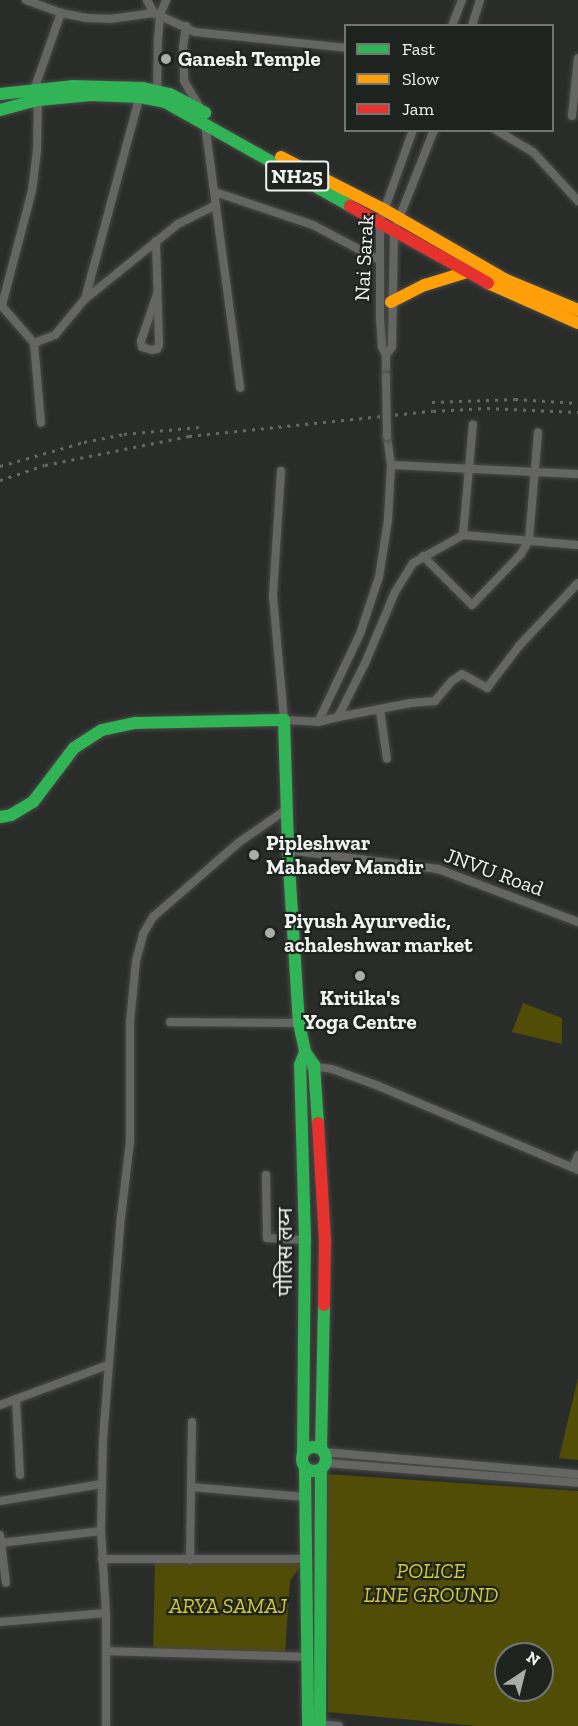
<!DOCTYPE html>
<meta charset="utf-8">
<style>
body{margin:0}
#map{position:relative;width:578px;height:1726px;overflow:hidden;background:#2a2c29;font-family:"Zilla Slab","Noto Sans Devanagari",serif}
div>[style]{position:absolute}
.green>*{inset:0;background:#514d06}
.roads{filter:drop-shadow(0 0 2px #474946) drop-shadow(0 0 2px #474946)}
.street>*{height:8px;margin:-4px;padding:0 4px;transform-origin:4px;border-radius:4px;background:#656664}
.fast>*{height:12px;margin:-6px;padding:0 6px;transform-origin:6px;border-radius:6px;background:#30b455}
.fast>.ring{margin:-6px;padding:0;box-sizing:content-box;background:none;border:12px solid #30b455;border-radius:50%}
.slow>*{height:12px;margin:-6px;padding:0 6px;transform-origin:6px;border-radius:6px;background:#ff9f0a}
.jam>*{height:12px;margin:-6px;padding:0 6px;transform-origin:6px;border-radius:6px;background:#e5322d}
.rail>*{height:3px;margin-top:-1.5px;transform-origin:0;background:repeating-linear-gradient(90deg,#666865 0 3px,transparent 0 9px)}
.bridges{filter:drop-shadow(0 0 2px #474946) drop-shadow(0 0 2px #474946)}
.street-bridge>*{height:8px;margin:-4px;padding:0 4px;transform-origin:4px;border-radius:4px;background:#656664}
.dots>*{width:16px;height:16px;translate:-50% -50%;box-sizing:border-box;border:3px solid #1f231f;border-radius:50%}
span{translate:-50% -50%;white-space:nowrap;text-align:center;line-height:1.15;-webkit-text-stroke:4.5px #1f231f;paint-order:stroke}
.shield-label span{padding:2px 4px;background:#1f231f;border:2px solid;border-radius:4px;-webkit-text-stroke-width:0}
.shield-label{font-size:20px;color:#eff2ef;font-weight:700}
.poi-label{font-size:21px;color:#eff2ef;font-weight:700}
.left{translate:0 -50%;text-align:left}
.street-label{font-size:21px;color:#eff2ef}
.park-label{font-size:21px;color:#d1c937;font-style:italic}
.legend{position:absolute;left:344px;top:24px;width:210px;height:108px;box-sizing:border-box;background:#1f231f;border:2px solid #727672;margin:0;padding:8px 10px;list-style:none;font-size:18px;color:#eff2ef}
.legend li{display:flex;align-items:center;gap:12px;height:30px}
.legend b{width:30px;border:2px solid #727672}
.north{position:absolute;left:494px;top:1642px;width:60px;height:60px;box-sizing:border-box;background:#1f231f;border:2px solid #727672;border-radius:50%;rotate:35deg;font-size:16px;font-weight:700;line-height:24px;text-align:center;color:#eff2ef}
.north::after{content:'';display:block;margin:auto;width:21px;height:27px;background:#aaadaa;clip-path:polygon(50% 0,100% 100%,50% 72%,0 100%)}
</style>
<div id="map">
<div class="green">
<i style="clip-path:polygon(523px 1003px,562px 1018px,562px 1044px,512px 1032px)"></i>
<i style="clip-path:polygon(578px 1378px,578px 1460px,559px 1458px)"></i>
<i style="clip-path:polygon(evenodd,326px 1474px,578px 1491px,578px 1726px,476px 1726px,328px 1712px,326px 1474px,506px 1654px,542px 1654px,542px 1690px,506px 1690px,506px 1654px)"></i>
<i style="clip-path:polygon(155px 1560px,304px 1561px,290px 1581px,285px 1653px,153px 1652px)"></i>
</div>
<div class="roads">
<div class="street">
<i style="left:26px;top:0;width:37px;rotate:20deg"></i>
<i style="left:61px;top:13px;width:26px;rotate:11deg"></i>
<i style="left:87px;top:18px;width:23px;rotate:2deg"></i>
<i style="left:110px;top:19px;width:44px;rotate:-7.8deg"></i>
<i style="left:154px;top:13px;width:45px;rotate:24.9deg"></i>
<i style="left:195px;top:32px;width:152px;rotate:6deg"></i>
<i style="left:147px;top:0;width:15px;rotate:62deg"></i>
<i style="left:186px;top:26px;width:21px;rotate:98deg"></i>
<i style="left:183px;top:47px;width:34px;rotate:88deg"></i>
<i style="left:184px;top:81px;width:33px;rotate:59deg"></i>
<i style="left:452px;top:26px;width:28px;rotate:-69deg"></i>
<i style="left:472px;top:26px;width:27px;rotate:-73deg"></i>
<i style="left:34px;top:90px;width:82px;rotate:-70.7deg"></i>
<i style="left:157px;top:94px;width:55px;rotate:-89deg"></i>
<i style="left:158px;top:39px;width:24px;rotate:-85deg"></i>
<i style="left:160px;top:15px;width:16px;rotate:-68deg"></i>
<i style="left:572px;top:116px;width:58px;rotate:-84.1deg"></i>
<i style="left:205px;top:124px;width:266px;rotate:82.4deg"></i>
<i style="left:496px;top:130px;width:43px;rotate:30.7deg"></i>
<i style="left:533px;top:152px;width:67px;rotate:47.4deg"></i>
<i style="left:215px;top:192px;width:103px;rotate:18.6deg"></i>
<i style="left:313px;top:225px;width:75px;rotate:27.9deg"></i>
<i style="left:156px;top:241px;width:104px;rotate:88.3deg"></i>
<i style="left:159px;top:345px;width:4px;rotate:117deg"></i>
<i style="left:157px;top:349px;width:5px;rotate:169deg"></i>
<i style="left:152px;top:350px;width:10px;rotate:-163deg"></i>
<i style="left:142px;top:347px;width:6px;rotate:-99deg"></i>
<i style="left:141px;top:341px;width:50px;rotate:-71.2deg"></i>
<i style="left:85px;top:299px;width:211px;rotate:-74.9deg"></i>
<i style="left:0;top:304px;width:52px;rotate:48.9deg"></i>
<i style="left:34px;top:343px;width:22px;rotate:-21deg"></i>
<i style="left:55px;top:335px;width:45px;rotate:-50.4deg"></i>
<i style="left:84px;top:300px;width:121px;rotate:-39deg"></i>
<i style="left:178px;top:224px;width:42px;rotate:-26.6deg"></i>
<i style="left:2px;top:305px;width:118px;rotate:-75.3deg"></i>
<i style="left:32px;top:191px;width:39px;rotate:-83deg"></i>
<i style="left:37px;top:152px;width:56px;rotate:-89deg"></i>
<i style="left:34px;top:343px;width:80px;rotate:85deg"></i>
<i style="left:386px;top:355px;width:10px;rotate:-53deg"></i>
<i style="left:392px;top:347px;width:116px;rotate:-89deg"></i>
<i style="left:394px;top:231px;width:109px;rotate:-68.4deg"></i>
<i style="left:386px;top:377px;width:22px;rotate:-90deg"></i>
<i style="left:386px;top:355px;width:9px;rotate:-117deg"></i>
<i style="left:382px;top:347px;width:27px;rotate:-94deg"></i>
<i style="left:380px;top:320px;width:98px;rotate:-90deg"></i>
<i style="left:380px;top:222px;width:98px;rotate:-70.3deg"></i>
<i style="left:391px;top:465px;width:187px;rotate:2.8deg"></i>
<i style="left:281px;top:471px;width:125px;rotate:93.7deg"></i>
<i style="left:273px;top:596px;width:124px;rotate:84.9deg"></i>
<i style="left:284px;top:720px;width:34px;rotate:3deg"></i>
<i style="left:318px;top:722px;width:21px;rotate:-14deg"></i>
<i style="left:338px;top:717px;width:63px;rotate:-63.4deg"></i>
<i style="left:366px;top:661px;width:75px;rotate:-67.2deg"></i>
<i style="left:395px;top:592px;width:34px;rotate:-58deg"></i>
<i style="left:413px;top:563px;width:57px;rotate:-29.2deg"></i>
<i style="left:463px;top:535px;width:115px;rotate:5deg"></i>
<i style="left:463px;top:535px;width:111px;rotate:-84.9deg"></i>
<i style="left:423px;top:556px;width:69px;rotate:45deg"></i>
<i style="left:472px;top:605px;width:71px;rotate:-46.1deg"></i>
<i style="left:521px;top:554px;width:16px;rotate:-60deg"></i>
<i style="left:529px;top:540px;width:108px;rotate:-85.2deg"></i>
<i style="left:380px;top:710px;width:49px;rotate:81.9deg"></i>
<i style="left:338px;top:717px;width:74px;rotate:-10.9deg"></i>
<i style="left:411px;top:703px;width:24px;rotate:-5deg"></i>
<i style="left:435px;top:701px;width:26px;rotate:-50deg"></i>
<i style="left:452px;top:681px;width:12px;rotate:-35deg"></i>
<i style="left:462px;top:674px;width:29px;rotate:29deg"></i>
<i style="left:487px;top:688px;width:53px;rotate:-52.7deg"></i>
<i style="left:519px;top:646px;width:86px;rotate:-46.9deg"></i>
<i style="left:318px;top:722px;width:98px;rotate:-64.5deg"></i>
<i style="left:360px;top:634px;width:60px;rotate:-71.6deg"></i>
<i style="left:379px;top:577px;width:58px;rotate:-81deg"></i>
<i style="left:388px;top:520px;width:55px;rotate:-86.9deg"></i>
<i style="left:391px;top:465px;width:29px;rotate:-98deg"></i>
<i style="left:288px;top:850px;width:151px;rotate:7.2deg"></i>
<i style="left:438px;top:869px;width:150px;rotate:20.7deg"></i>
<i style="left:170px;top:1022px;width:129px;rotate:0.4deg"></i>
<i style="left:300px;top:1065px;width:32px;rotate:7deg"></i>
<i style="left:332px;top:1069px;width:47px;rotate:20deg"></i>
<i style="left:376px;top:1085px;width:219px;rotate:22.8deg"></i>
<i style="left:573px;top:1167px;width:13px;rotate:-67deg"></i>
<i style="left:266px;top:1175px;width:63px;rotate:89.1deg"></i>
<i style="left:267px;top:1238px;width:38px;rotate:3deg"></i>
<i style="left:16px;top:1399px;width:76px;rotate:87deg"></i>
<i style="left:0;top:1405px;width:115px;rotate:-20.3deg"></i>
<i style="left:324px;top:1452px;width:255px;rotate:5deg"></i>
<i style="left:326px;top:1463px;width:253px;rotate:4.5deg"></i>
<i style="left:191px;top:1487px;width:65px;rotate:-89.1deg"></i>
<i style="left:0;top:1501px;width:103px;rotate:-9.5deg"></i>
<i style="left:0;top:1535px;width:48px;rotate:82.9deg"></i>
<i style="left:0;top:1543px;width:102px;rotate:-6.8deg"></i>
<i style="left:102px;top:1559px;width:204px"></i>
<i style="left:190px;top:1560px;width:73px;rotate:-89.2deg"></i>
<i style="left:191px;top:1487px;width:114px;rotate:5deg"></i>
<i style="left:0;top:1622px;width:106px;rotate:-4.9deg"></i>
<i style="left:107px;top:1651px;width:200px;rotate:1.7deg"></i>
<i style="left:317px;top:1724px;width:22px;rotate:5deg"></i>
<i style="left:106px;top:1726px;width:113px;rotate:-90deg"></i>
<i style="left:106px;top:1613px;width:82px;rotate:-93.5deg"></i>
<i style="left:101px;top:1531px;width:92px;rotate:-88.8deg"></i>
<i style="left:103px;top:1439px;width:223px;rotate:-85.4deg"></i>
<i style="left:121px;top:1217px;width:76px;rotate:-83.2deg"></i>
<i style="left:130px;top:1142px;width:120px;rotate:-90deg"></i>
<i style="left:130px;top:1022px;width:61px;rotate:-84.4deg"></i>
<i style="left:136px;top:961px;width:28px;rotate:-75deg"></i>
<i style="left:143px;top:934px;width:20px;rotate:-60deg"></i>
<i style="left:153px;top:917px;width:113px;rotate:-41deg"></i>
<i style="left:238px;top:843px;width:60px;rotate:-34.8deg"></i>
</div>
<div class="fast">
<i style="left:0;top:94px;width:72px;rotate:-6.3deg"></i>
<i style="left:72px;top:86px;width:71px;rotate:1.6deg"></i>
<i style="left:143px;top:88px;width:28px;rotate:13deg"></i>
<i style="left:170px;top:94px;width:40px;rotate:28deg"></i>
<i style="left:0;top:110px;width:39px;rotate:-15deg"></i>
<i style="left:38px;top:100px;width:54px;rotate:-5.3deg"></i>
<i style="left:92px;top:95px;width:48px;rotate:2.4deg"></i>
<i style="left:140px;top:97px;width:25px;rotate:11deg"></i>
<i style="left:165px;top:102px;width:212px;rotate:29.3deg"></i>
<i style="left:0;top:817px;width:11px;rotate:-10deg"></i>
<i style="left:11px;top:815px;width:26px;rotate:-31deg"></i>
<i style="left:33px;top:802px;width:68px;rotate:-52.8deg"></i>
<i style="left:74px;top:748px;width:33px;rotate:-33deg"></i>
<i style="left:102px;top:730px;width:35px;rotate:-12deg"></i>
<i style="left:136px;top:723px;width:148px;rotate:-1.2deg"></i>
<i style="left:284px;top:720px;width:130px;rotate:88.2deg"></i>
<i style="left:288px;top:850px;width:173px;rotate:86.4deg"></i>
<i style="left:299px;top:1023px;width:30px;rotate:78deg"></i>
<i style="left:305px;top:1052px;width:16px;rotate:55deg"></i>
<i style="left:314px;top:1065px;width:58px;rotate:86.1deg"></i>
<i class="ring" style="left:302px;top:1447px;width:12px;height:12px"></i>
<i style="left:321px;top:1449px;width:144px;rotate:-88.8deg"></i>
<i style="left:303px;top:1453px;width:213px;rotate:-89.5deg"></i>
<i style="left:305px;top:1240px;width:175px;rotate:-91.6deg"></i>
<i style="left:300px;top:1065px;width:14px;rotate:-69deg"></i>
<i style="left:305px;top:1468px;width:258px;rotate:89.3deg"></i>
<i style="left:320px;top:1726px;width:257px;rotate:-89.8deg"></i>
</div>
<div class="slow">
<i style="left:281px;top:157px;width:114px;rotate:27deg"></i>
<i style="left:383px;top:209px;width:140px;rotate:30deg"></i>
<i style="left:504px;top:279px;width:80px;rotate:22.7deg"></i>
<i style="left:488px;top:283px;width:98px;rotate:24deg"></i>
<i style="left:391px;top:302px;width:38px;rotate:-27deg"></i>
<i style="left:425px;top:285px;width:44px;rotate:-17.2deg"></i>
</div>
<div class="jam">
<i style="left:350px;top:206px;width:158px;rotate:29.2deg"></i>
<i style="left:318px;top:1123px;width:118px;rotate:86.6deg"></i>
<i style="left:325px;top:1241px;width:64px;rotate:90.9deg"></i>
</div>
</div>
<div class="rail">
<i style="left:432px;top:402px;width:83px;rotate:-2.1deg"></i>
<i style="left:515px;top:399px;width:63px;rotate:3.6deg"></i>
<i style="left:0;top:466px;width:87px;rotate:-15.9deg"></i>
<i style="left:84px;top:442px;width:41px;rotate:-11.3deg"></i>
<i style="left:124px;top:434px;width:75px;rotate:-5.3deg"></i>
<i style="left:0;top:480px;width:47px;rotate:-18.4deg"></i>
<i style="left:45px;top:465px;width:147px;rotate:-11.4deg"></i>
<i style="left:189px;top:436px;width:245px;rotate:-5.9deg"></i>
<i style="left:433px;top:411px;width:54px;rotate:-3.2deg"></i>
<i style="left:487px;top:408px;width:91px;rotate:2.5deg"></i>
</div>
<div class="bridges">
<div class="street-bridge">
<i style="left:386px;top:377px;width:59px;rotate:89deg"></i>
</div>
</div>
<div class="dots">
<i style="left:166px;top:59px;background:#aaadaa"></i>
<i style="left:254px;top:855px;background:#aaadaa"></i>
<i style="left:270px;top:933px;background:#aaadaa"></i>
<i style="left:360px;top:976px;background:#aaadaa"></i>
</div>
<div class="shield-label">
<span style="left:297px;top:176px">NH25</span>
</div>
<div class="poi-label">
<span class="left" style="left:178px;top:59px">Ganesh Temple</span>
<span class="left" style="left:266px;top:855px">Pipleshwar<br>Mahadev Mandir</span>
<span class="left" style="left:284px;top:933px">Piyush Ayurvedic,<br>achaleshwar market</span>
<span style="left:360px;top:1010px">Kritika's<br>Yoga Centre</span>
</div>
<div class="street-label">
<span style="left:364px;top:258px;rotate:-87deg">Nai Sarak</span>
<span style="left:494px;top:872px;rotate:20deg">JNVU Road</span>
<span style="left:285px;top:1252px;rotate:-90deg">पोलिस लय्न</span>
</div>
<div class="park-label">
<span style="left:431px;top:1583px">POLICE<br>LINE GROUND</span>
<span style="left:228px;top:1606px">ARYA SAMAJ</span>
</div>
<ul class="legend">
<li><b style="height:8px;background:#30b455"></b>Fast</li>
<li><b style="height:8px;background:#ff9f0a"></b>Slow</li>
<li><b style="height:8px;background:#e5322d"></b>Jam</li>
</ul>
<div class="north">N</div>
</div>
